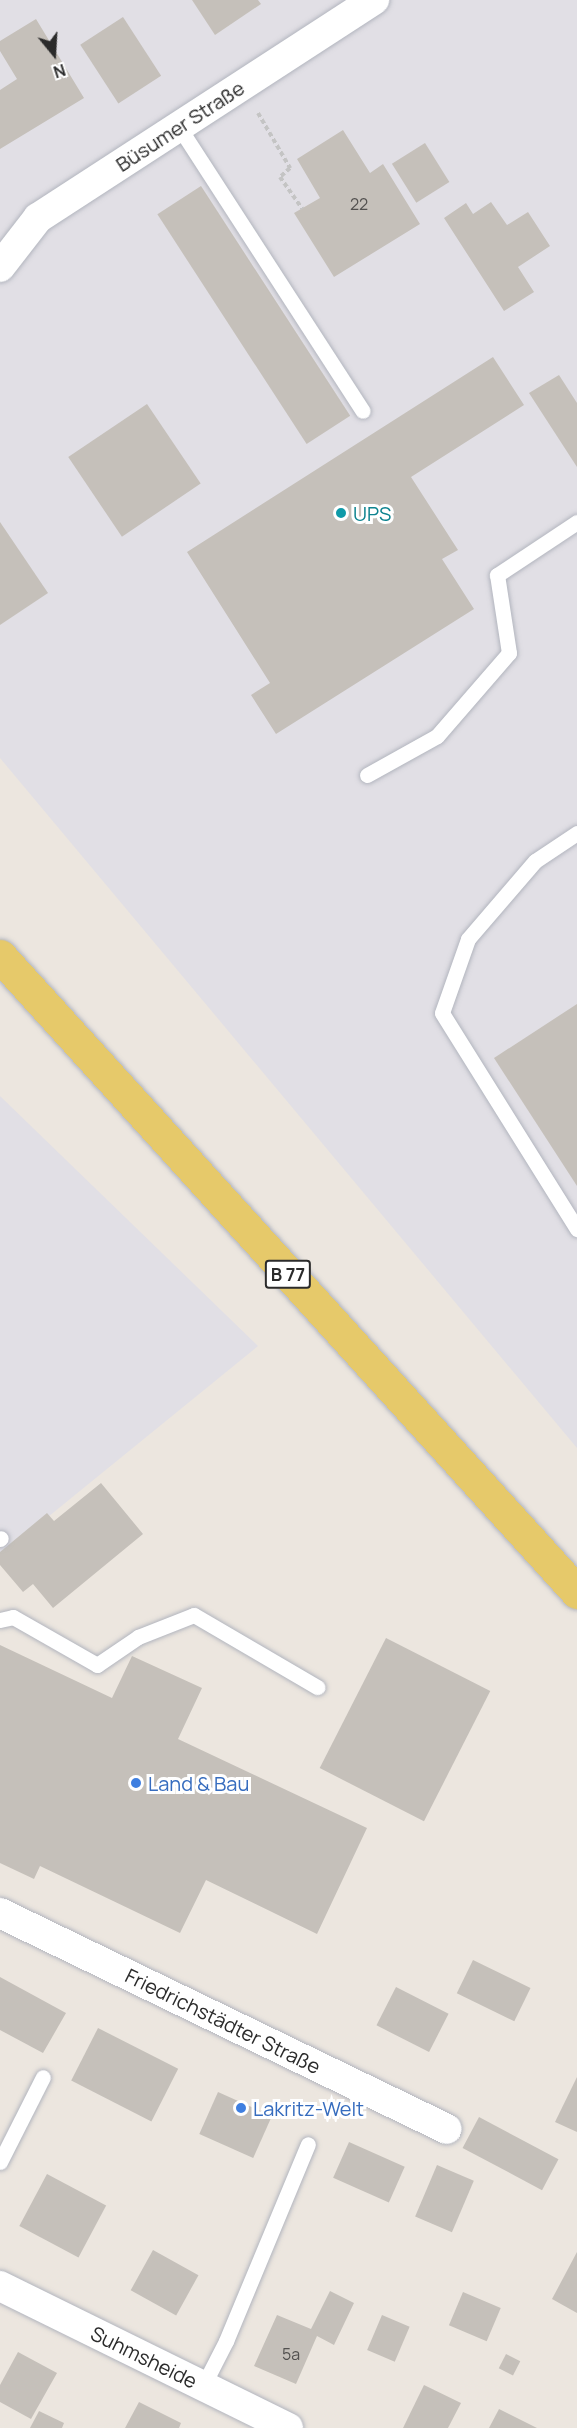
<!DOCTYPE html>
<meta charset="utf-8">
<style>
body{margin:0}
#map{position:relative;width:577px;height:2428px;overflow:hidden;background:#ece6df;font-family:Manrope,sans-serif}
div>[style]{position:absolute}
.industrial>*{inset:0;background:#e1dfe5}
.building>*{inset:0;background:#c5c0ba;transform-origin:0 0}
.path>*{height:4px;margin-top:-2px;transform-origin:0;background:repeating-linear-gradient(90deg,#c4c4c4 0 4.5px,transparent 0 7.5px)}
.roads{filter:drop-shadow(0 0 2px #b2b5be) drop-shadow(0 0 2px #b2b5be)}
.service>*{height:15px;margin:-7.5px;padding:0 7.5px;transform-origin:7.5px;border-radius:7.5px;background:#fff}
.minor>*{height:30px;margin:-15px;padding:0 15px;transform-origin:15px;border-radius:15px;background:#fff}
.primary>*{height:33px;margin:-16.5px;padding:0 16.5px;transform-origin:16.5px;border-radius:16.5px;background:#e6c96a}
.dots>*{width:16px;height:16px;translate:-50% -50%;box-sizing:border-box;border:3px solid #fff;border-radius:50%}
span{translate:-50% -50%;white-space:nowrap;text-align:center;line-height:1.15;-webkit-text-stroke:6px #fff;paint-order:stroke}
.number-label{font-size:16px;color:#52504f}
.number-label span{-webkit-text-stroke-width:0}
.shield-label span{padding:2px 4px;background:#fff;border:2px solid;border-radius:4px;-webkit-text-stroke-width:0}
.shield-label{font-size:18px;color:#2b2b2b;font-weight:700}
.street-label{font-size:20px;color:#2b2b2b}
.culture-label{font-size:20px;color:#0d838f}
.left{translate:0 -50%;text-align:left}
.shop-label{font-size:20px;color:#366cbe}
.north{position:absolute;left:24px;top:24px;width:60px;height:60px;-webkit-text-stroke:4px #fff;paint-order:stroke;rotate:162deg;font-size:16px;font-weight:700;line-height:24px;text-align:center;color:#2b2b2b}
.north::after{content:'';display:block;margin:auto;width:21px;height:27px;background:#2b2b2b;clip-path:polygon(50% 0,100% 100%,50% 72%,0 100%)}
</style>
<div id="map">
<div class="industrial">
<i style="clip-path:polygon(0 0,577px 0,577px 1448px,0 758px)"></i>
<i style="clip-path:polygon(0 1096px,258px 1346px,0 1556px)"></i>
</div>
<div class="building">
<i style="clip-path:polygon(192px 0,258px 0,261px 4px,215px 35px)"></i>
<i style="left:123px;top:17px;width:70px;height:51px;rotate:57deg"></i>
<i style="clip-path:polygon(36px 19px,84px 98px,0 149px,0 90px,17px 79px,0 51px,0 41px)"></i>
<i style="clip-path:polygon(343px 130px,370px 173px,383px 164px,420px 224px,334px 277px,294px 213px,320px 198px,297px 159px)"></i>
<i style="left:425px;top:143px;width:46px;height:39px;rotate:58deg"></i>
<i style="left:201px;top:186px;width:274px;height:52px;rotate:57deg"></i>
<i style="clip-path:polygon(491px 202px,507px 225px,528px 212px,550px 246px,518px 267px,534px 292px,504px 311px,444px 218px,466px 203px,473px 214px)"></i>
<i style="clip-path:polygon(493px 357px,524px 405px,411px 477px,458px 550px,442px 559px,474px 609px,276px 734px,251px 695px,270px 683px,187px 552px)"></i>
<i style="clip-path:polygon(559px 375px,577px 403px,577px 467px,529px 393px)"></i>
<i style="left:147px;top:404px;width:96px;height:95px;rotate:56deg"></i>
<i style="clip-path:polygon(0 522px,48px 593px,0 625px)"></i>
<i style="clip-path:polygon(577px 1004px,577px 1186px,494px 1058px)"></i>
<i style="clip-path:polygon(101px 1483px,143px 1534px,53px 1608px,33px 1584px,23px 1592px,0 1565px,0 1552px,47px 1513px,54px 1521px)"></i>
<i style="left:386px;top:1638px;width:117px;height:146px;rotate:27deg"></i>
<i style="clip-path:polygon(0 1645px,112px 1698px,132px 1656px,202px 1688px,178px 1739px,367px 1828px,317px 1934px,206px 1880px,180px 1933px,40px 1866px,34px 1879px,0 1863px)"></i>
<i style="left:473px;top:1960px;width:64px;height:37px;rotate:26deg"></i>
<i style="clip-path:polygon(0 1977px,66px 2013px,43px 2053px,0 2030px)"></i>
<i style="left:396px;top:1987px;width:59px;height:43px;rotate:27deg"></i>
<i style="left:98px;top:2028px;width:90px;height:59px;rotate:27deg"></i>
<i style="clip-path:polygon(577px 2077px,577px 2132px,555px 2122px)"></i>
<i style="left:218px;top:2092px;width:59px;height:46px;rotate:24deg"></i>
<i style="left:479px;top:2117px;width:90px;height:35px;rotate:28deg"></i>
<i style="left:349px;top:2142px;width:61px;height:39px;rotate:24deg"></i>
<i style="left:437px;top:2165px;width:40px;height:56px;rotate:23deg"></i>
<i style="left:47px;top:2174px;width:67px;height:59px;rotate:28deg"></i>
<i style="left:153px;top:2250px;width:52px;height:46px;rotate:29deg"></i>
<i style="clip-path:polygon(577px 2252px,577px 2313px,552px 2299px)"></i>
<i style="clip-path:polygon(330px 2291px,354px 2303px,334px 2345px,317px 2336px,296px 2384px,254px 2366px,277px 2315px,311px 2329px)"></i>
<i style="left:463px;top:2292px;width:41px;height:36px;rotate:23deg"></i>
<i style="left:382px;top:2315px;width:30px;height:38px;rotate:23deg"></i>
<i style="clip-path:polygon(18px 2352px,57px 2373px,31px 2419px,0 2402px,0 2385px)"></i>
<i style="left:506px;top:2354px;width:16px;height:16px;rotate:27deg"></i>
<i style="clip-path:polygon(424px 2385px,461px 2403px,448px 2428px,403px 2428px)"></i>
<i style="clip-path:polygon(139px 2402px,181px 2423px,179px 2428px,125px 2428px)"></i>
<i style="clip-path:polygon(499px 2409px,537px 2428px,489px 2428px)"></i>
<i style="clip-path:polygon(39px 2411px,64px 2423px,62px 2428px,30px 2428px)"></i>
</div>
<div class="path">
<i style="left:258px;top:113px;width:64px;rotate:59.8deg"></i>
<i style="left:290px;top:168px;width:13px;rotate:138deg"></i>
<i style="left:280px;top:177px;width:39px;rotate:55deg"></i>
</div>
<div class="roads">
<div class="service">
<i style="left:179px;top:127px;width:338px;rotate:57.1deg"></i>
<i style="left:367px;top:775px;width:80px;rotate:-29.1deg"></i>
<i style="left:437px;top:736px;width:110px;rotate:-49.1deg"></i>
<i style="left:509px;top:653px;width:79px;rotate:-98.7deg"></i>
<i style="left:497px;top:575px;width:96px;rotate:-33.5deg"></i>
<i style="left:577px;top:833px;width:50px;rotate:146.3deg"></i>
<i style="left:535px;top:861px;width:103px;rotate:130.7deg"></i>
<i style="left:468px;top:939px;width:78px;rotate:109.4deg"></i>
<i style="left:442px;top:1013px;width:255px;rotate:58deg"></i>
<i style="left:0;top:1539px;width:1px;rotate:-45deg"></i>
<i style="left:0;top:1620px;width:13px;rotate:-13deg"></i>
<i style="left:13px;top:1617px;width:97px;rotate:29.7deg"></i>
<i style="left:97px;top:1665px;width:50px;rotate:-34.3deg"></i>
<i style="left:138px;top:1637px;width:60px;rotate:-21.4deg"></i>
<i style="left:194px;top:1615px;width:143px;rotate:30.3deg"></i>
<i style="left:0;top:2162px;width:95px;rotate:-63.2deg"></i>
<i style="left:203px;top:2386px;width:51px;rotate:-62.9deg"></i>
<i style="left:226px;top:2341px;width:213px;rotate:-67.4deg"></i>
</div>
<div class="minor">
<i style="left:0;top:267px;width:62px;rotate:-52.2deg"></i>
<i style="left:38px;top:218px;width:401px;rotate:-33deg"></i>
<i style="left:0;top:1913px;width:496px;rotate:25.8deg"></i>
<i style="left:0;top:2286px;width:321px;rotate:26.2deg"></i>
</div>
<div class="primary">
<i style="left:0;top:956px;width:859px;rotate:47.78deg"></i>
</div>
</div>
<div class="dots">
<i style="left:341px;top:513px;background:#0f9aa8"></i>
<i style="left:136px;top:1783px;background:#3f7fe0"></i>
<i style="left:241px;top:2108px;background:#3f7fe0"></i>
</div>
<div class="number-label">
<span style="left:359px;top:204px">22</span>
<span style="left:291px;top:2354px">5a</span>
</div>
<div class="shield-label">
<span style="left:288px;top:1274px">B 77</span>
</div>
<div class="street-label">
<span style="left:180px;top:126px;rotate:-33deg">Büsumer Straße</span>
<span style="left:223px;top:2021px;rotate:26deg">Friedrichstädter Straße</span>
<span style="left:144px;top:2357px;rotate:26deg">Suhmsheide</span>
</div>
<div class="culture-label">
<span class="left" style="left:353px;top:513px">UPS</span>
</div>
<div class="shop-label">
<span class="left" style="left:148px;top:1783px">Land &amp; Bau</span>
<span class="left" style="left:253px;top:2108px">Lakritz-Welt</span>
</div>
<div class="north">N</div>
</div>
